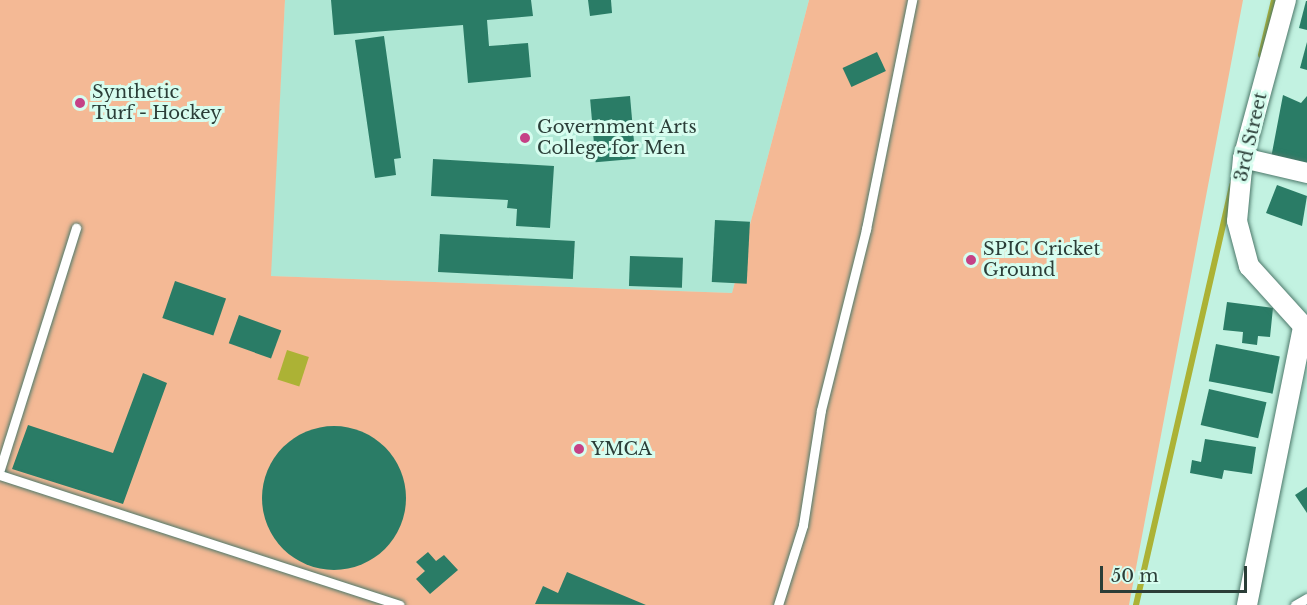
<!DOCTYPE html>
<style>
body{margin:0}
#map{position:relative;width:1307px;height:605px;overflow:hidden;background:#c2f2e1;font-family:"Libre Baskerville",serif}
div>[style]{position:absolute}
.built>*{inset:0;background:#aee7d4}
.green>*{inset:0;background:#f4b995}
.water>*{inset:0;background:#acb235;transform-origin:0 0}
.stream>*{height:6px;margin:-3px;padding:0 3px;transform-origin:3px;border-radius:3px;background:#acb235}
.building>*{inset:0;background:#2a7c66;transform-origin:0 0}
.round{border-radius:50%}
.roads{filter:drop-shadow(0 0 2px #4c786a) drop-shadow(0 0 2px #4c786a)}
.service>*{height:9px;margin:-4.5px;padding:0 4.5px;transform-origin:4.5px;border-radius:4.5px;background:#fff}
.minor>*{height:20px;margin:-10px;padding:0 10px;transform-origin:10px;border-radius:10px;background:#fff}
.dots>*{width:16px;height:16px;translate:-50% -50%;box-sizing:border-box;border:3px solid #d7fdef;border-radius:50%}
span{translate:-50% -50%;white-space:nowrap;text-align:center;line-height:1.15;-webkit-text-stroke:6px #d7fdef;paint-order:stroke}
.poi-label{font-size:18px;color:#2b3e38}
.left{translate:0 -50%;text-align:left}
.street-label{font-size:18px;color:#2b3e38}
.scale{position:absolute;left:1100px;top:566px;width:147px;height:27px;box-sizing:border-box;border:3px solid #2b3e38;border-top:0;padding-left:8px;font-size:18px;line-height:21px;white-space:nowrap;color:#2b3e38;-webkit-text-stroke:4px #d7fdef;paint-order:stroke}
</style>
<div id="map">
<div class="built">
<i style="clip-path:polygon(285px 0,809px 0,732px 293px,270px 276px)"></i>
</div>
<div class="green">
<i style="clip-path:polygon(0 0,285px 0,271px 276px,732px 293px,809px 0,1243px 0,1129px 605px,0 605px)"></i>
</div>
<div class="water">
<i style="left:287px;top:350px;width:23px;height:31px;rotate:18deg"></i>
</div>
<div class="stream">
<i style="left:1261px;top:55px;width:57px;rotate:-76.7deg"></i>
<i style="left:1136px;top:605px;width:431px;rotate:-77.1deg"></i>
</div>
<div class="building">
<i style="clip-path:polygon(331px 0,531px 0,533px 16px,487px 20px,489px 46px,528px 43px,531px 77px,468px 83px,463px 25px,334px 35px)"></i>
<i style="clip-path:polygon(588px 0,611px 0,612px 13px,590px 16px)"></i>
<i style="clip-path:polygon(1306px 1px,1307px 1px,1307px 30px,1299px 28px)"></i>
<i style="clip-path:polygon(384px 36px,401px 158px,394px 159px,396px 175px,375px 178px,355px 40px)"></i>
<i style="clip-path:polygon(1307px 42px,1307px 70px,1300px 68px)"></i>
<i style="left:877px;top:52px;width:21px;height:38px;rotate:65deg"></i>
<i style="clip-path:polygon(1283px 95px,1301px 103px,1307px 96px,1307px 165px,1271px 158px)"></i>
<i style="left:630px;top:96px;width:63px;height:40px;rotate:85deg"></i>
<i style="clip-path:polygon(433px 159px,554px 166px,550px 228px,516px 226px,517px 209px,507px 208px,508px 200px,431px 196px)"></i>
<i style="clip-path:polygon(1277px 185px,1307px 196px,1302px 226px,1266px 213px)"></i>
<i style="left:715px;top:220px;width:35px;height:62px;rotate:3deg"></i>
<i style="left:440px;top:234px;width:135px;height:38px;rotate:3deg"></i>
<i style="left:630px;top:256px;width:53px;height:30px;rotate:2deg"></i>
<i style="left:175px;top:281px;width:54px;height:39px;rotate:19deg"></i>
<i style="clip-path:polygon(1227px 302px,1273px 308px,1270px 337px,1258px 336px,1257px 345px,1242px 343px,1243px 332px,1223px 330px)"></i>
<i style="left:239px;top:315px;width:45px;height:30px;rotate:20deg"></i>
<i style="left:1216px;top:344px;width:65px;height:38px;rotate:11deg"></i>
<i style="clip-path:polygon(143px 373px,167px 383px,123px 504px,12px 469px,28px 425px,113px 453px)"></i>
<i style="left:1209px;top:389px;width:59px;height:37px;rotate:13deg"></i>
<i class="round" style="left:262px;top:426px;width:144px;height:144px"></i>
<i style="clip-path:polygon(1205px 439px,1256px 447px,1252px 474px,1224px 470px,1222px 479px,1190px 473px,1192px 460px,1201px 462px)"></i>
<i style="clip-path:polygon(1307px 487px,1307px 513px,1295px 495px)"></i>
<i style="clip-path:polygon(428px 552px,436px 561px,444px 555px,458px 570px,430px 594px,416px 579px,425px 571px,416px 562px)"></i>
<i style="clip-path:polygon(567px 572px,646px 605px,535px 604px,543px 586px,558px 593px)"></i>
</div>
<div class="roads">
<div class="service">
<i style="left:0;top:469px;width:253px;rotate:-72.5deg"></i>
<i style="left:0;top:475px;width:420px;rotate:18deg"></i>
<i style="left:778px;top:605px;width:84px;rotate:-72.6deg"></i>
<i style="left:803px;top:525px;width:116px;rotate:-81.1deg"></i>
<i style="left:821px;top:410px;width:187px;rotate:-76deg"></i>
<i style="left:866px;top:229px;width:234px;rotate:-78.6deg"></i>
<i style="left:1295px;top:605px;width:14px;rotate:-30deg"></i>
</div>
<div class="minor">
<i style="left:1286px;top:0;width:164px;rotate:105.2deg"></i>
<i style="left:1243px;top:158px;width:63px;rotate:95.4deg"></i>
<i style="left:1237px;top:221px;width:47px;rotate:75.1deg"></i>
<i style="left:1249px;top:266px;width:86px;rotate:47.8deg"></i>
<i style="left:1243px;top:158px;width:66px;rotate:13.2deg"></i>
<i style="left:1247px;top:605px;width:283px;rotate:-78.6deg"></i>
</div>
</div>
<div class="dots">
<i style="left:80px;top:103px;background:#c54186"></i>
<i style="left:525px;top:138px;background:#c54186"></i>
<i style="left:971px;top:260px;background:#c54186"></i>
<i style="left:579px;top:449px;background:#c54186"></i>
</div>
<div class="poi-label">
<span class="left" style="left:92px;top:103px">Synthetic<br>Turf - Hockey</span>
<span class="left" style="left:537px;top:138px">Government Arts<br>College for Men</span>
<span class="left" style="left:983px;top:260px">SPIC Cricket<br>Ground</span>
<span class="left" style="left:591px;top:449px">YMCA</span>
</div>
<div class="street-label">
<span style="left:1251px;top:137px;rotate:-77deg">3rd Street</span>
</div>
<div class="scale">50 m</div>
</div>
